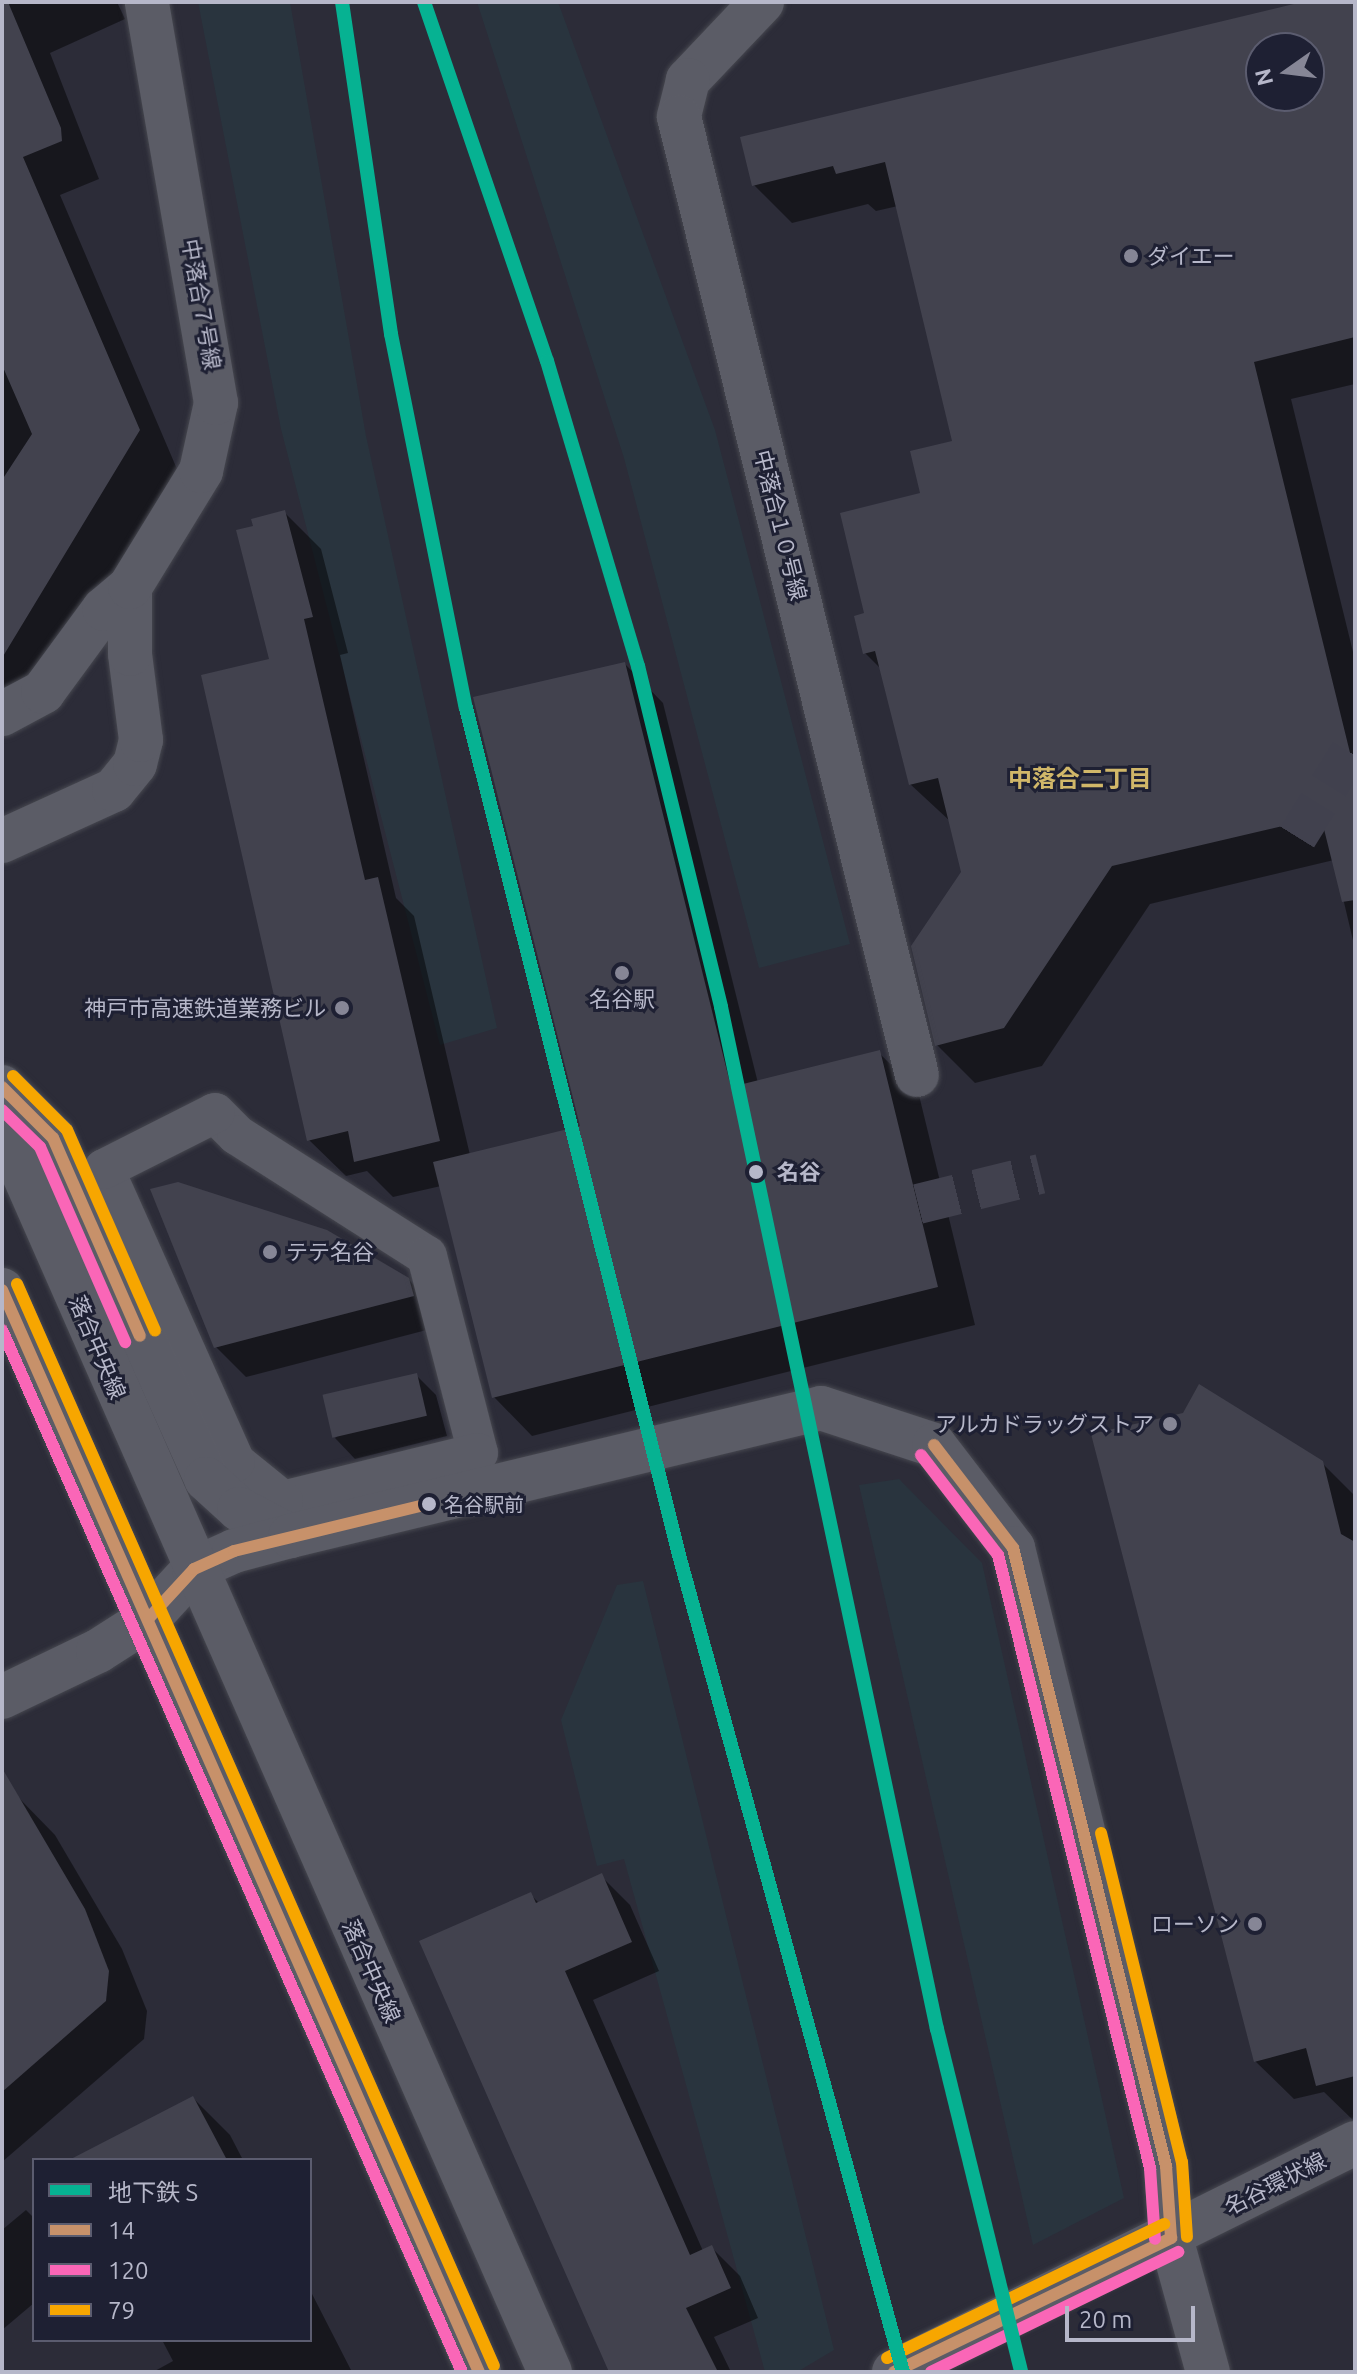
<!DOCTYPE html>
<meta charset="utf-8">
<style>
body{margin:0}
#map{position:relative;width:1357px;height:2374px;overflow:hidden;background:#2c2c38;font-family:Ubuntu,"Noto Sans JP",sans-serif}
div>[style]{position:absolute}
.green>*{inset:0;background:#29343e}
.shadow>*{inset:0;background:#0007}
.building>*{inset:0;background:#42424e;transform-origin:0 0}
.pedestrian-tunnel>*{height:40px;margin-top:-20px;transform-origin:0;background:repeating-linear-gradient(90deg,#41414e 0 40px,transparent 0 60px)}
.roads{filter:drop-shadow(0 0 2px #46474f) drop-shadow(0 0 2px #46474f)}
.pedestrian>*{height:40px;margin:-20px;padding:0 20px;transform-origin:20px;border-radius:20px;background:#5b5c66}
.minor>*{height:44px;margin:-22px;padding:0 22px;transform-origin:22px;border-radius:22px;background:#5b5c66}
.tertiary>*{height:44px;margin:-22px;padding:0 22px;transform-origin:22px;border-radius:22px;background:#5b5c66}
.bus-1>*{height:12px;margin:-6px;padding:0 6px;transform-origin:6px;border-radius:6px;background:#c7916a}
.bus-2>*{height:12px;margin:-6px;padding:0 6px;transform-origin:6px;border-radius:6px;background:#fa66b7}
.bus-3>*{height:12px;margin:-6px;padding:0 6px;transform-origin:6px;border-radius:6px;background:#f7a600}
.metro-1>*{height:14px;margin:-7px;padding:0 7px;transform-origin:7px;border-radius:7px;background:#06b292}
.dots>*{width:22px;height:22px;translate:-50% -50%;box-sizing:border-box;border:4px solid #1e2033;border-radius:50%}
span{translate:-50% -50%;white-space:nowrap;text-align:center;line-height:1.15;-webkit-text-stroke:6px #1e2033;paint-order:stroke}
.bus-label{font-size:20px;color:#b6b7c9}
.left{translate:0 -50%;text-align:left}
.poi-label{font-size:22px;color:#b6b7c9}
.right{translate:-100% -50%;text-align:right}
.street-label{font-size:22px;color:#b6b7c9}
.stop-label{font-size:22px;color:#b6b7c9;font-weight:700}
.neighbourhood-label{font-size:24px;color:#d1b769;font-weight:700}
.frame{position:absolute;inset:0;border:4px solid #b6b7c9;pointer-events:none}
.legend{position:absolute;left:32px;top:2158px;width:280px;height:184px;box-sizing:border-box;background:#1e2033;border:2px solid #5b5c6f;margin:0;padding:10px 14px;list-style:none;font-size:24px;color:#b6b7c9}
.legend li{display:flex;align-items:center;gap:16px;height:40px}
.legend b{width:40px;border:2px solid #5b5c6f}
.north{position:absolute;left:1245px;top:32px;width:80px;height:80px;box-sizing:border-box;background:#1e2033;border:2px solid #5b5c6f;border-radius:50%;rotate:256deg;font-size:22px;font-weight:700;line-height:32px;text-align:center;color:#b6b7c9}
.north::after{content:'';display:block;margin:auto;width:28px;height:36px;background:#868696;clip-path:polygon(50% 0,100% 100%,50% 72%,0 100%)}
.scale{position:absolute;left:1065px;top:2306px;width:130px;height:36px;box-sizing:border-box;border:4px solid #b6b7c9;border-top:0;padding-left:10px;font-size:24px;line-height:28px;white-space:nowrap;color:#b6b7c9;-webkit-text-stroke:6px #1e2033;paint-order:stroke}
</style>
<div id="map">
<div class="green">
<i style="clip-path:polygon(198px 2px,290px 2px,366px 436px,497px 1028px,440px 1045px,281px 429px)"></i>
<i style="clip-path:polygon(477px 2px,558px 2px,715px 430px,850px 944px,759px 968px,624px 458px)"></i>
<i style="clip-path:polygon(899px 1479px,982px 1563px,1124px 2198px,1033px 2245px,859px 1485px)"></i>
<i style="clip-path:polygon(643px 1581px,834px 2350px,797px 2372px,765px 2372px,624px 1859px,597px 1866px,561px 1720px,617px 1585px)"></i>
</div>
<div class="shadow">
<i style="clip-path:polygon(2px 2px,117px 2px,125px 19px,50px 53px,99px 179px,60px 195px,177px 469px,45px 686px,2px 704px)"></i>
<i style="clip-path:polygon(evenodd,1311px 2px,1355px 2px,1355px 384px,1291px 399px,1355px 660px,1355px 949px,1334px 860px,1150px 904px,1042px 1066px,975px 1083px,937px 1045px,964px 873px,951px 822px,910px 784px,882px 670px,865px 653px,867px 615px,923px 495px,955px 442px,898px 206px,876px 211px,868px 204px,792px 223px,754px 185px,1311px 2px,1261px 48px,1309px 48px,1309px 96px,1261px 96px,1261px 48px)"></i>
<i style="clip-path:polygon(285px 513px,321px 549px,348px 653px,340px 655px,396px 898px,414px 916px,470px 1155px,582px 1127px,625px 664px,663px 703px,758px 1083px,879px 1053px,918px 1091px,975px 1325px,532px 1436px,494px 1397px,441px 1186px,393px 1197px,367px 1171px,346px 1176px,309px 1140px,272px 661px,255px 528px)"></i>
<i style="clip-path:polygon(408px 1279px,438px 1310px,442px 1326px,246px 1377px,216px 1347px)"></i>
<i style="clip-path:polygon(416px 1375px,436px 1395px,447px 1436px,355px 1459px,335px 1438px)"></i>
<i style="clip-path:polygon(1322px 1463px,1355px 1496px,1355px 2122px,1324px 2092px,1294px 2099px,1255px 2061px)"></i>
<i style="clip-path:polygon(17px 1796px,55px 1835px,122px 1949px,147px 2011px,144px 2039px,2px 2162px,2px 1803px)"></i>
<i style="clip-path:polygon(601px 1876px,630px 1905px,659px 1971px,593px 2000px,703px 2251px,711px 2247px,740px 2276px,758px 2318px,714px 2337px,731px 2372px,611px 2372px,530px 1894px,539px 1903px)"></i>
<i style="clip-path:polygon(193px 2098px,230px 2135px,243px 2160px,74px 2160px)"></i>
<i style="clip-path:polygon(26px 2210px,34px 2218px,34px 2303px,2px 2330px,2px 2230px)"></i>
<i style="clip-path:polygon(310px 2290px,352px 2372px,153px 2372px,173px 2361px,162px 2340px,310px 2340px)"></i>
</div>
<div class="building">
<i style="clip-path:polygon(2px 2px,8px 2px,61px 128px,62px 141px,23px 157px,140px 430px,2px 658px,2px 480px,32px 434px,2px 365px)"></i>
<i style="clip-path:polygon(evenodd,1302px 2px,1355px 2px,1355px 337px,1254px 362px,1355px 773px,1355px 900px,1342px 902px,1321px 817px,1112px 866px,1004px 1028px,935px 1046px,911px 946px,961px 872px,938px 778px,909px 785px,875px 651px,863px 654px,854px 616px,864px 613px,840px 513px,920px 493px,910px 451px,952px 441px,885px 162px,836px 174px,833px 166px,752px 186px,740px 137px,1302px 2px,1261px 48px,1309px 48px,1309px 96px,1261px 96px,1261px 48px)"></i>
<i style="clip-path:polygon(285px 510px,313px 617px,304px 619px,365px 880px,378px 877px,440px 1141px,354px 1162px,348px 1131px,307px 1141px,201px 675px,269px 659px,236px 530px,253px 526px,251px 519px)"></i>
<i style="clip-path:polygon(625px 662px,731px 1087px,880px 1050px,938px 1287px,492px 1398px,433px 1162px,580px 1126px,473px 697px)"></i>
<i style="clip-path:polygon(178px 1182px,327px 1230px,409px 1278px,414px 1296px,214px 1348px,150px 1189px)"></i>
<i style="left:417px;top:1373px;width:44px;height:97px;rotate:77deg"></i>
<i style="clip-path:polygon(1199px 1384px,1323px 1461px,1341px 1534px,1355px 1542px,1355px 2076px,1316px 2086px,1306px 2048px,1254px 2062px,1091px 1434px,1183px 1413px)"></i>
<i style="clip-path:polygon(2px 1768px,85px 1909px,109px 1971px,106px 2001px,2px 2092px)"></i>
<i style="clip-path:polygon(602px 1873px,632px 1942px,565px 1971px,690px 2255px,712px 2245px,731px 2288px,686px 2308px,718px 2372px,609px 2372px,419px 1941px,531px 1892px,536px 1903px)"></i>
<i style="clip-path:polygon(193px 2096px,227px 2160px,69px 2160px)"></i>
</div>
<div class="pedestrian-tunnel">
<i style="left:1297px;top:837px;width:110px;rotate:-58.1deg"></i>
<i style="left:918px;top:1204px;width:126px;rotate:-13.8deg"></i>
</div>
<div class="roads">
<div class="pedestrian">
<i style="left:215px;top:1113px;width:31px;rotate:45deg"></i>
<i style="left:237px;top:1135px;width:225px;rotate:32.5deg"></i>
<i style="left:427px;top:1256px;width:203px;rotate:75.5deg"></i>
<i style="left:478px;top:1453px;width:201px;rotate:166.2deg"></i>
<i style="left:283px;top:1501px;width:62px;rotate:-140.9deg"></i>
<i style="left:235px;top:1462px;width:321px;rotate:-114.1deg"></i>
<i style="left:104px;top:1169px;width:124px;rotate:-26.8deg"></i>
</div>
<div class="minor">
<i style="left:762px;top:2px;width:108px;rotate:133.5deg"></i>
<i style="left:688px;top:80px;width:38px;rotate:104deg"></i>
<i style="left:679px;top:117px;width:987px;rotate:76.05deg"></i>
<i style="left:2px;top:714px;width:47px;rotate:-28.2deg"></i>
<i style="left:43px;top:692px;width:103px;rotate:-53.7deg"></i>
<i style="left:104px;top:609px;width:34px;rotate:-40deg"></i>
<i style="left:2px;top:841px;width:123px;rotate:-24.5deg"></i>
<i style="left:114px;top:790px;width:33px;rotate:-51deg"></i>
<i style="left:135px;top:764px;width:25px;rotate:-76deg"></i>
<i style="left:141px;top:740px;width:87px;rotate:-97.3deg"></i>
<i style="left:130px;top:654px;width:67px;rotate:-90deg"></i>
<i style="left:2px;top:1087px;width:72px;rotate:45deg"></i>
<i style="left:53px;top:1138px;width:374px;rotate:65.8deg"></i>
<i style="left:206px;top:1479px;width:45px;rotate:42.3deg"></i>
<i style="left:239px;top:1509px;width:58px;rotate:27.9deg"></i>
<i style="left:2px;top:1697px;width:106px;rotate:-25.6deg"></i>
<i style="left:98px;top:1651px;width:59px;rotate:-32.6deg"></i>
<i style="left:148px;top:1619px;width:68px;rotate:-47.4deg"></i>
<i style="left:194px;top:1569px;width:44px;rotate:-24.2deg"></i>
<i style="left:234px;top:1551px;width:58px;rotate:-15deg"></i>
<i style="left:290px;top:1536px;width:546px;rotate:-13.55deg"></i>
<i style="left:821px;top:1408px;width:119px;rotate:18.1deg"></i>
<i style="left:934px;top:1445px;width:130px;rotate:52.5deg"></i>
<i style="left:1013px;top:1548px;width:637px;rotate:76.09deg"></i>
<i style="left:1166px;top:2166px;width:72px;rotate:86deg"></i>
<i style="left:1171px;top:2238px;width:139px;rotate:74.6deg"></i>
</div>
<div class="tertiary">
<i style="left:130px;top:587px;width:136px;rotate:-58.5deg"></i>
<i style="left:201px;top:471px;width:70px;rotate:-77.6deg"></i>
<i style="left:216px;top:403px;width:407px;rotate:-99.8deg"></i>
<i style="left:2px;top:1125px;width:1362px;rotate:66.28deg"></i>
<i style="left:2px;top:1290px;width:1182px;rotate:66.21deg"></i>
<i style="left:894px;top:2372px;width:515px;rotate:-26.42deg"></i>
</div>
</div>
<div class="bus-1">
<i style="left:2px;top:1087px;width:72px;rotate:45deg"></i>
<i style="left:53px;top:1138px;width:216px;rotate:66.3deg"></i>
<i style="left:2px;top:1290px;width:1182px;rotate:66.21deg"></i>
<i style="left:934px;top:1445px;width:130px;rotate:52.5deg"></i>
<i style="left:1013px;top:1548px;width:637px;rotate:76.09deg"></i>
<i style="left:1166px;top:2166px;width:72px;rotate:86deg"></i>
<i style="left:148px;top:1619px;width:68px;rotate:-47.4deg"></i>
<i style="left:194px;top:1569px;width:44px;rotate:-24.2deg"></i>
<i style="left:234px;top:1551px;width:201px;rotate:-13.6deg"></i>
<i style="left:894px;top:2372px;width:308px;rotate:-25.8deg"></i>
</div>
<div class="bus-2">
<i style="left:2px;top:1110px;width:53px;rotate:44.2deg"></i>
<i style="left:40px;top:1147px;width:213px;rotate:66.4deg"></i>
<i style="left:2px;top:1330px;width:1139px;rotate:66.18deg"></i>
<i style="left:921px;top:1455px;width:126px;rotate:52.4deg"></i>
<i style="left:998px;top:1555px;width:632px;rotate:76.07deg"></i>
<i style="left:1150px;top:2168px;width:71px;rotate:86deg"></i>
<i style="left:931px;top:2372px;width:275px;rotate:-25.9deg"></i>
</div>
<div class="bus-3">
<i style="left:13px;top:1076px;width:76px;rotate:45deg"></i>
<i style="left:67px;top:1130px;width:219px;rotate:66.3deg"></i>
<i style="left:17px;top:1284px;width:1182px;rotate:66.21deg"></i>
<i style="left:1101px;top:1833px;width:339px;rotate:76.2deg"></i>
<i style="left:1182px;top:2162px;width:75px;rotate:86.2deg"></i>
<i style="left:887px;top:2358px;width:308px;rotate:-25.8deg"></i>
</div>
<div class="metro-1">
<i style="left:342px;top:2px;width:336px;rotate:81.6deg"></i>
<i style="left:391px;top:334px;width:381px;rotate:78.7deg"></i>
<i style="left:466px;top:708px;width:873px;rotate:75.88deg"></i>
<i style="left:679px;top:1555px;width:847px;rotate:74.67deg"></i>
<i style="left:424px;top:2px;width:379px;rotate:71.1deg"></i>
<i style="left:547px;top:361px;width:318px;rotate:73.4deg"></i>
<i style="left:638px;top:666px;width:351px;rotate:76.3deg"></i>
<i style="left:721px;top:1007px;width:1045px;rotate:78.07deg"></i>
<i style="left:937px;top:2029px;width:353px;rotate:76.2deg"></i>
</div>
<div class="dots">
<i style="left:1131px;top:256px;background:#868696"></i>
<i style="left:622px;top:973px;background:#868696"></i>
<i style="left:342px;top:1008px;background:#868696"></i>
<i style="left:756px;top:1172px;background:#b6b7c9"></i>
<i style="left:270px;top:1252px;background:#868696"></i>
<i style="left:1170px;top:1424px;background:#868696"></i>
<i style="left:429px;top:1504px;background:#b6b7c9"></i>
<i style="left:1255px;top:1924px;background:#868696"></i>
</div>
<div class="bus-label">
<span class="left" style="left:444px;top:1504px">名谷駅前</span>
</div>
<div class="poi-label">
<span class="left" style="left:1147px;top:256px">ダイエー</span>
<span style="left:622px;top:999px">名谷駅</span>
<span class="right" style="left:326px;top:1008px">神戸市高速鉄道業務ビル</span>
<span class="left" style="left:286px;top:1252px">テテ名谷</span>
<span class="right" style="left:1154px;top:1424px">アルカドラッグストア</span>
<span class="right" style="left:1239px;top:1924px">ローソン</span>
</div>
<div class="street-label">
<span style="left:202px;top:304px;rotate:80deg">中落合７号線</span>
<span style="left:781px;top:525px;rotate:76deg">中落合１０号線</span>
<span style="left:98px;top:1347px;rotate:67deg">落合中央線</span>
<span style="left:372px;top:1971px;rotate:66deg">落合中央線</span>
<span style="left:1275px;top:2183px;rotate:-27deg">名谷環状線</span>
</div>
<div class="stop-label">
<span class="left" style="left:777px;top:1172px">名谷</span>
</div>
<div class="neighbourhood-label">
<span style="left:1080px;top:779px">中落合二丁目</span>
</div>
<div class="frame"></div>
<ul class="legend">
<li><b style="height:10px;background:#06b292"></b>地下鉄 S</li>
<li><b style="height:10px;background:#c7916a"></b>14</li>
<li><b style="height:10px;background:#fa66b7"></b>120</li>
<li><b style="height:10px;background:#f7a600"></b>79</li>
</ul>
<div class="north">N</div>
<div class="scale">20 m</div>
</div>
